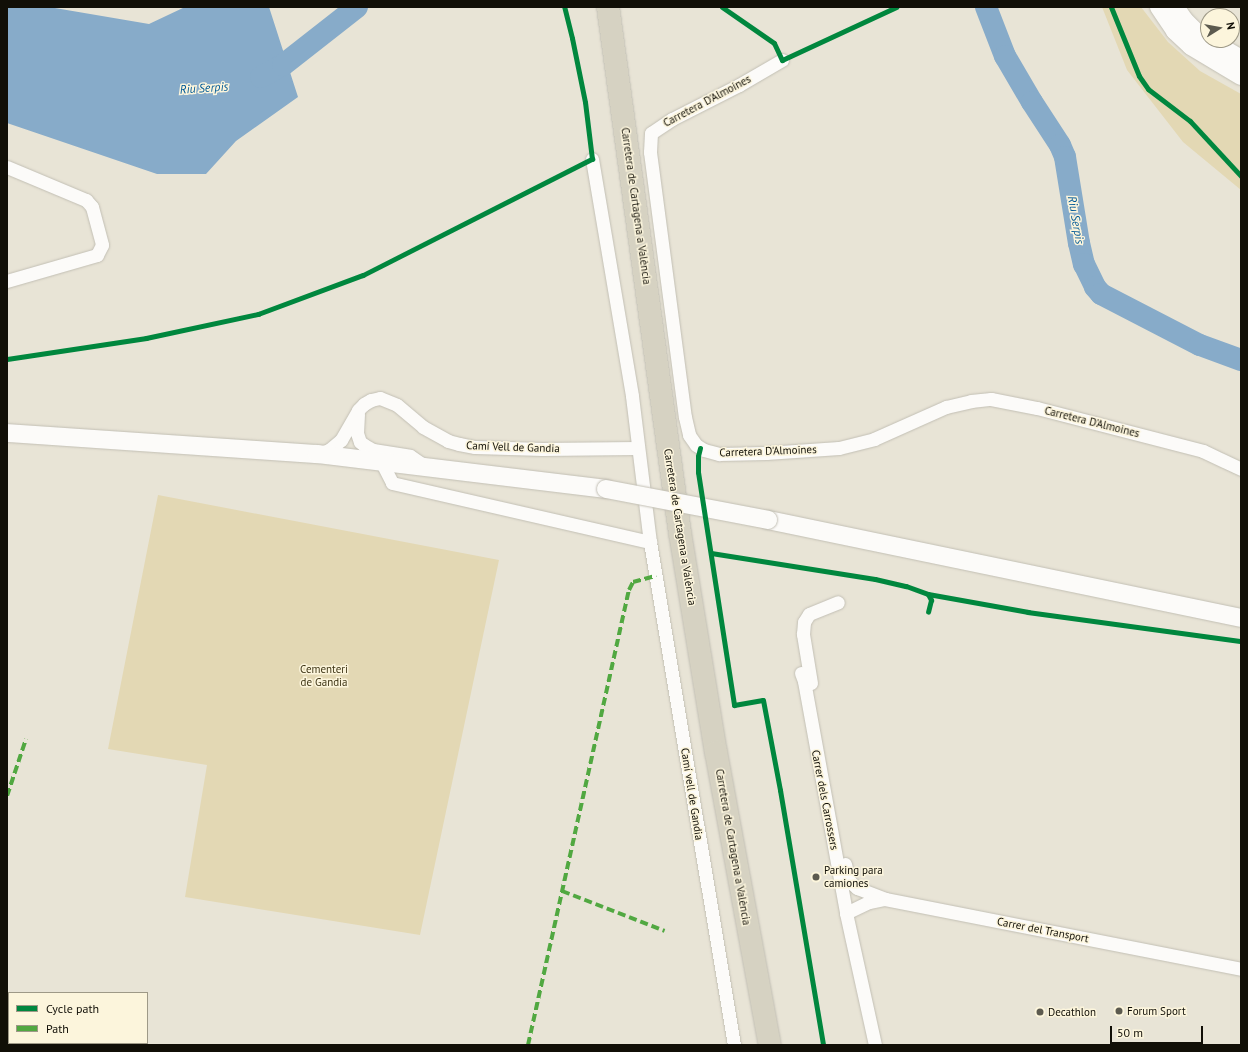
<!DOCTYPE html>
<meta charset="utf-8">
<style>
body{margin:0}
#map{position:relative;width:1248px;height:1052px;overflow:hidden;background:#e8e4d6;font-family:"PT Sans",sans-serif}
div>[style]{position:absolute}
.green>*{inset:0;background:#e3d8b4}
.water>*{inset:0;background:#87abc9}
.river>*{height:22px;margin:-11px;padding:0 11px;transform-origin:11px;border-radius:11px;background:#87abc9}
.roads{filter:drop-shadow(0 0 1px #c2bfb4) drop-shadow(0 0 1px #c2bfb4)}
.street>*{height:13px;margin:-6.5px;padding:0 6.5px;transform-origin:6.5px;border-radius:6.5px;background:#fcfbf9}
.secondary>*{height:18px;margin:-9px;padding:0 9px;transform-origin:9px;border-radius:9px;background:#fcfbf9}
.highway>*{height:22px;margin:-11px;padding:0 11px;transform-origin:11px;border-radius:11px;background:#d6d2c2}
.bridges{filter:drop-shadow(0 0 1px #c2bfb4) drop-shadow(0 0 1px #c2bfb4)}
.secondary-bridge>*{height:18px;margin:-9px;padding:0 9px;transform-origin:9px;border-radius:9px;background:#fcfbf9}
.quiet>*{height:4px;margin-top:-2px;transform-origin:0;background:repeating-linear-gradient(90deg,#51a841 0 8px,transparent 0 12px)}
.cycleway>*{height:5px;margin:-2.5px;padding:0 2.5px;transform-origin:2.5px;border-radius:2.5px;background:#00873e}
.dots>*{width:11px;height:11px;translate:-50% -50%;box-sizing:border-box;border:2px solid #fcf5dc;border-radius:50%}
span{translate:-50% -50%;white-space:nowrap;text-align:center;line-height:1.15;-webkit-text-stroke:3px #fcf5dc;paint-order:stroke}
.street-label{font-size:11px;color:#110f07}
.park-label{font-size:11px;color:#3e3515}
.poi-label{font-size:11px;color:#110f07}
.left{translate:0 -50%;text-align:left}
.water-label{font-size:12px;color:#005996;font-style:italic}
.frame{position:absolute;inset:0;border:8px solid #110f07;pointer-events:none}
.legend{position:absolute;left:8px;top:992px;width:140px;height:52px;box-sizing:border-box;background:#fcf5dc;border:1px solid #9e9987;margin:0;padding:5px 7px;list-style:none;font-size:12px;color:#110f07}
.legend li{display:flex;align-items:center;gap:8px;height:20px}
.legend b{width:20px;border:1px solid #9e9987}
.north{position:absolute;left:1200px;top:8px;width:40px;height:40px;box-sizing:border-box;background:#fcf5dc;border:1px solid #9e9987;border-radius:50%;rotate:79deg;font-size:11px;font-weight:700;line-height:16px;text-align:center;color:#110f07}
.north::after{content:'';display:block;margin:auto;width:14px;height:18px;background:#5c5a4f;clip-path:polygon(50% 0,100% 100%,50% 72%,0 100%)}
.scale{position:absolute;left:1110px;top:1026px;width:93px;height:18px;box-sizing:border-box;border:2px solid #110f07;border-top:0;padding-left:5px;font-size:12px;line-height:14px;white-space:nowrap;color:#110f07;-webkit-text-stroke:3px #fcf5dc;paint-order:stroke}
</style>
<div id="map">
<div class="green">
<i style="clip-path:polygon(1102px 7px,1141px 7px,1168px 42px,1200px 71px,1241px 94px,1241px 190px,1183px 142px,1127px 70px)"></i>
<i style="clip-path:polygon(158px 495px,499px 560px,420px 935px,185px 897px,207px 765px,108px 749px)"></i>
</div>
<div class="water">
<i style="clip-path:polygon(7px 7px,49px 7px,149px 24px,185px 7px,269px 7px,298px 97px,236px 141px,206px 174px,157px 174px,7px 123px)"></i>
</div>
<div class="river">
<i style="left:986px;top:7px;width:53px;rotate:68.8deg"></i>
<i style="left:1005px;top:56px;width:53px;rotate:59.6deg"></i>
<i style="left:1032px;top:102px;width:51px;rotate:56.9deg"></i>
<i style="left:1060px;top:145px;width:13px;rotate:67deg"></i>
<i style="left:1065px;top:157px;width:87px;rotate:80.8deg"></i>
<i style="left:1079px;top:243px;width:22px;rotate:77deg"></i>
<i style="left:1084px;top:264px;width:25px;rotate:64deg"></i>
<i style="left:1095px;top:287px;width:9px;rotate:49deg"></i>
<i style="left:1101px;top:294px;width:111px;rotate:27.3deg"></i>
<i style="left:1200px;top:345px;width:44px;rotate:20.1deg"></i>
<i style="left:261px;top:77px;width:25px;rotate:-29deg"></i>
<i style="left:283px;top:65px;width:94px;rotate:-38.1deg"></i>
</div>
<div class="roads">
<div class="street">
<i style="left:782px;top:60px;width:50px;rotate:149.8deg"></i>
<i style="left:739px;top:85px;width:75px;rotate:153.1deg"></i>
<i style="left:672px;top:119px;width:25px;rotate:146deg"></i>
<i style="left:651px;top:133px;width:19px;rotate:93deg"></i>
<i style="left:650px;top:152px;width:267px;rotate:82.5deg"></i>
<i style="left:685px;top:417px;width:18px;rotate:77deg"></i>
<i style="left:689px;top:435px;width:12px;rotate:55deg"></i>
<i style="left:696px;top:445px;width:9px;rotate:32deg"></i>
<i style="left:704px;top:450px;width:16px;rotate:15deg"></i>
<i style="left:719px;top:454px;width:47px;rotate:-1.2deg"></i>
<i style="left:766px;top:453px;width:73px;rotate:-3.9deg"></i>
<i style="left:839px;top:448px;width:36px;rotate:-14deg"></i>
<i style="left:874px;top:439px;width:79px;rotate:-24deg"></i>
<i style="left:946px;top:407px;width:26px;rotate:-13deg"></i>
<i style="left:971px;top:401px;width:20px;rotate:-6deg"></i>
<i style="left:991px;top:399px;width:47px;rotate:11.1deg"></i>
<i style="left:1037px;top:408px;width:171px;rotate:14.5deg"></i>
<i style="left:1203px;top:451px;width:42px;rotate:25.3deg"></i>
<i style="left:592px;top:159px;width:240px;rotate:80.4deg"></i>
<i style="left:632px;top:396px;width:147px;rotate:83deg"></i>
<i style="left:650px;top:542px;width:510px;rotate:80.52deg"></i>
<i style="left:7px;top:167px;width:86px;rotate:22.7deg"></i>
<i style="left:86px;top:200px;width:9px;rotate:49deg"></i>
<i style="left:92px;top:207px;width:39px;rotate:75deg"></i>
<i style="left:102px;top:245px;width:11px;rotate:117deg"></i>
<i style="left:97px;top:255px;width:94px;rotate:163.9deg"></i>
<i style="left:358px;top:414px;width:19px;rotate:93deg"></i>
<i style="left:357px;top:433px;width:9px;rotate:72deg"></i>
<i style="left:360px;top:442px;width:5px;rotate:37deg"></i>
<i style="left:364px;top:445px;width:10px;rotate:29deg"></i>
<i style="left:373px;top:450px;width:37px;rotate:9deg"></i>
<i style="left:410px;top:456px;width:18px;rotate:34deg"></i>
<i style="left:318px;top:454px;width:12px;rotate:-20deg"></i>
<i style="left:329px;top:450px;width:16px;rotate:-40deg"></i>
<i style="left:341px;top:440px;width:34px;rotate:-60deg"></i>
<i style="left:358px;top:410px;width:8px;rotate:-45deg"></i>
<i style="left:364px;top:404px;width:8px;rotate:-30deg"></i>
<i style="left:371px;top:400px;width:9px;rotate:-13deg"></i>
<i style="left:380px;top:398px;width:18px;rotate:22deg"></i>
<i style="left:397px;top:405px;width:34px;rotate:40deg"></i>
<i style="left:423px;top:427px;width:29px;rotate:29deg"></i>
<i style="left:448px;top:441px;width:11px;rotate:15deg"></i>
<i style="left:459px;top:444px;width:16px;rotate:11deg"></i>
<i style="left:475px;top:447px;width:67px;rotate:1.7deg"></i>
<i style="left:542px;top:449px;width:95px;rotate:-0.6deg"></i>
<i style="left:382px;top:463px;width:22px;rotate:63deg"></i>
<i style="left:392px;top:483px;width:265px;rotate:12.9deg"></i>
<i style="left:801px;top:673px;width:9px;rotate:69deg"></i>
<i style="left:804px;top:681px;width:236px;rotate:79.7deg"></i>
<i style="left:846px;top:913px;width:135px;rotate:77.6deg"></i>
<i style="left:811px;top:683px;width:50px;rotate:-99.3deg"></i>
<i style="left:803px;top:634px;width:12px;rotate:-85deg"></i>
<i style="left:804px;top:622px;width:9px;rotate:-58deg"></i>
<i style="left:809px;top:614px;width:31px;rotate:-22deg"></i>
<i style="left:845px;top:864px;width:17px;rotate:77deg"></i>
<i style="left:849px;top:881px;width:11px;rotate:41deg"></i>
<i style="left:857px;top:888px;width:30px;rotate:21deg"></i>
<i style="left:846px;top:913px;width:25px;rotate:-26deg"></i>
<i style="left:869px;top:902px;width:16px;rotate:-11deg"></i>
<i style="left:885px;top:899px;width:363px;rotate:11.1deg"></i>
</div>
<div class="secondary">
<i style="left:1159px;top:7px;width:29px;rotate:56deg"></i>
<i style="left:1175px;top:31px;width:22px;rotate:43deg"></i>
<i style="left:1191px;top:46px;width:58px;rotate:31deg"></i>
<i style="left:1175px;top:7px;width:16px;rotate:55deg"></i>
<i style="left:1184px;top:20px;width:20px;rotate:45deg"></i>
<i style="left:1198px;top:34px;width:50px;rotate:30.2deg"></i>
<i style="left:7px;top:433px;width:311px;rotate:3.9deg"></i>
<i style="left:317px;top:454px;width:291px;rotate:6.9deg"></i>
<i style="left:768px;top:520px;width:483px;rotate:11.7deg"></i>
</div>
<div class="highway">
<i style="left:608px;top:7px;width:531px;rotate:82.21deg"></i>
<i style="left:680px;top:533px;width:222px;rotate:80.7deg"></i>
<i style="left:716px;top:752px;width:298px;rotate:79.6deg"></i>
</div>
</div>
<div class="bridges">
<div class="secondary-bridge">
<i style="left:606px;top:489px;width:165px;rotate:10.8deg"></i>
</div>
</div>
<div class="quiet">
<i style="left:7px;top:796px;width:60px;rotate:-71.6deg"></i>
<i style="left:562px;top:891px;width:110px;rotate:21.2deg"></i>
<i style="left:528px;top:1045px;width:466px;rotate:-77.5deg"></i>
<i style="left:629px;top:590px;width:9px;rotate:-63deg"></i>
<i style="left:633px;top:582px;width:24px;rotate:-15deg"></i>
</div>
<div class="cycleway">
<i style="left:722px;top:7px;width:63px;rotate:34.7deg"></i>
<i style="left:774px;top:43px;width:19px;rotate:65deg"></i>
<i style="left:782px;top:60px;width:126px;rotate:-24.9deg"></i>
<i style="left:1111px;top:7px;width:74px;rotate:67.9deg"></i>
<i style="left:1139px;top:76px;width:16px;rotate:55deg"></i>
<i style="left:1148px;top:89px;width:53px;rotate:37.3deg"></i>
<i style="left:1190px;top:121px;width:75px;rotate:47.2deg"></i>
<i style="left:7px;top:359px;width:141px;rotate:-8.6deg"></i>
<i style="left:146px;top:338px;width:115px;rotate:-12.1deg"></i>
<i style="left:258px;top:314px;width:112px;rotate:-20.4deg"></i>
<i style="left:363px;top:275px;width:257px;rotate:-26.9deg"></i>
<i style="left:592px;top:159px;width:57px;rotate:-97deg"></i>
<i style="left:585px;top:102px;width:65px;rotate:-101.5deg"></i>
<i style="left:572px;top:38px;width:32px;rotate:-104deg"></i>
<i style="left:700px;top:448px;width:8px;rotate:104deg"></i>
<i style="left:698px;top:456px;width:16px;rotate:90deg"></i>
<i style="left:698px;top:472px;width:236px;rotate:81.2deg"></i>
<i style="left:734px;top:705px;width:29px;rotate:-10deg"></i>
<i style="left:763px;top:700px;width:92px;rotate:79.3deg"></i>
<i style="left:780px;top:790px;width:259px;rotate:80.4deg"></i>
<i style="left:711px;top:553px;width:166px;rotate:9deg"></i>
<i style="left:875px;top:579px;width:32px;rotate:13deg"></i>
<i style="left:906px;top:586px;width:23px;rotate:20deg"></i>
<i style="left:928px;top:594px;width:7px;rotate:63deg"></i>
<i style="left:931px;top:600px;width:12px;rotate:104deg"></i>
<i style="left:928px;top:594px;width:102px;rotate:10.2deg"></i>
<i style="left:1028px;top:612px;width:215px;rotate:7.8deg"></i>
</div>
<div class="dots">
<i style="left:816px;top:877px;background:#5c5a4f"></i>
<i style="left:1119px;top:1011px;background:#5c5a4f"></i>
<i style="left:1040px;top:1012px;background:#5c5a4f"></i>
</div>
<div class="street-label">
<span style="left:707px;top:101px;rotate:-28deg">Carretera D'Almoines</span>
<span style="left:636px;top:206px;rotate:82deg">Carretera de Cartagena a València</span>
<span style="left:1092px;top:422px;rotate:14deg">Carretera D'Almoines</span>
<span style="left:513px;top:447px;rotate:2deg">Camí Vell de Gandia</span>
<span style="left:768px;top:451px;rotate:-2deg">Carretera D'Almoines</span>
<span style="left:680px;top:527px;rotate:81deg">Carretera de Cartagena a València</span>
<span style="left:692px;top:794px;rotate:81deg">Camí vell de Gandia</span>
<span style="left:825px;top:800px;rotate:79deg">Carrer dels Carrossers</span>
<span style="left:733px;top:847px;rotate:80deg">Carretera de Cartagena a València</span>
<span style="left:1043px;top:930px;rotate:11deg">Carrer del Transport</span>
</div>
<div class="park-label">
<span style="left:324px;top:676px">Cementeri<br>de Gandia</span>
</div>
<div class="poi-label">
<span class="left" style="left:824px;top:877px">Parking para<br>camiones</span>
<span class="left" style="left:1127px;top:1011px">Forum Sport</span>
<span class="left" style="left:1048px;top:1012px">Decathlon</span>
</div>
<div class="water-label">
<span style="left:204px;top:88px;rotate:-4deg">Riu Serpis</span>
<span style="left:1076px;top:220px;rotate:80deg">Riu Serpis</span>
</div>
<div class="frame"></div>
<ul class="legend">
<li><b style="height:5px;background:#00873e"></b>Cycle path</li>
<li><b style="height:5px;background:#51a841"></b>Path</li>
</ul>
<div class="north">N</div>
<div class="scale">50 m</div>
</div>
